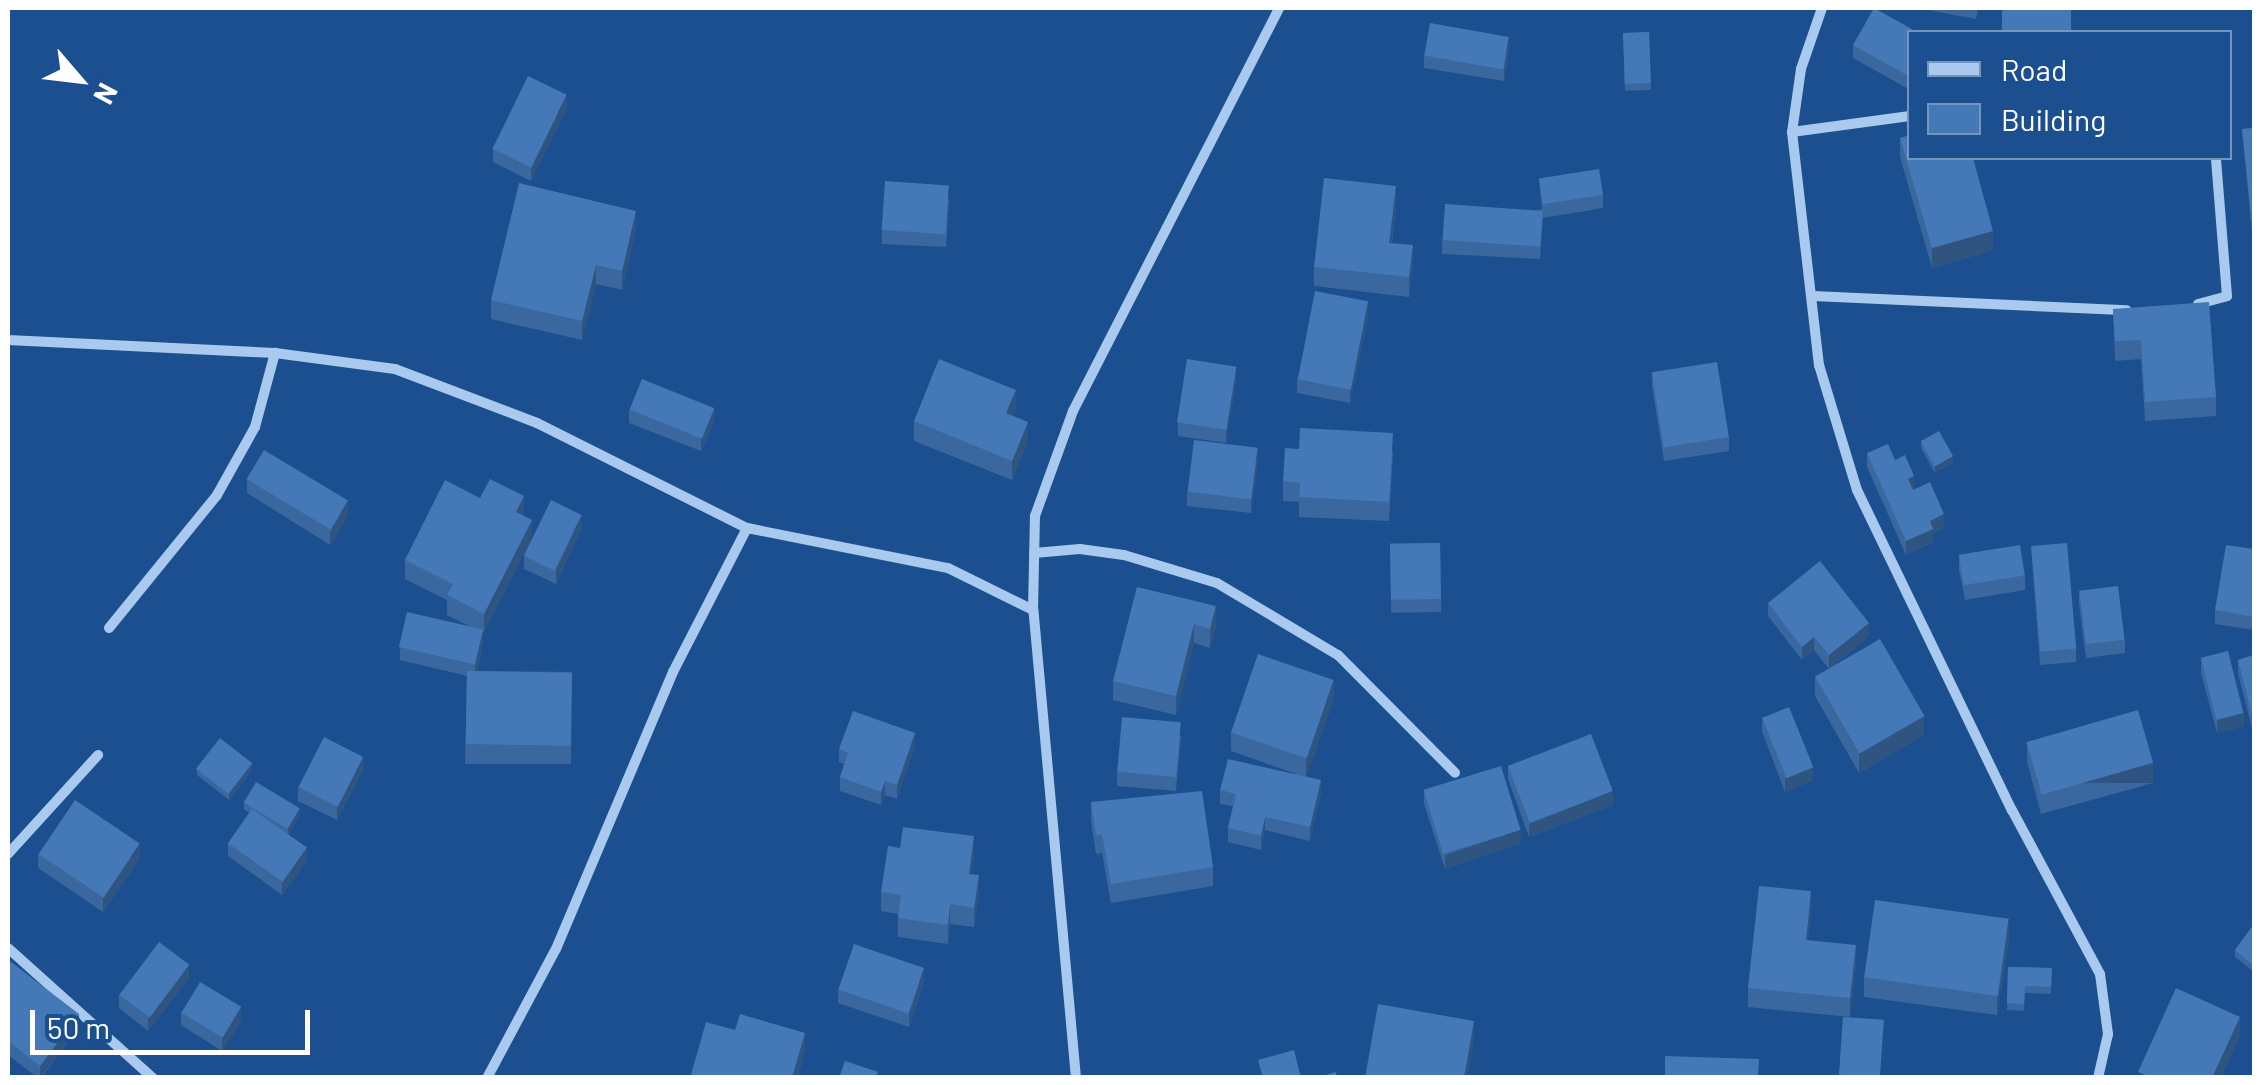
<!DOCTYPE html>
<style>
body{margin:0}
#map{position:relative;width:2262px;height:1085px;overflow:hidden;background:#1b4f8f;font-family:Barlow,sans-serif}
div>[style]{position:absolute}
.minor>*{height:10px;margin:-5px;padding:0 5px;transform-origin:5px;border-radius:5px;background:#a9c9ee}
.wall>*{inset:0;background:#3a679d;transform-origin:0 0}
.shaded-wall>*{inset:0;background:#305480;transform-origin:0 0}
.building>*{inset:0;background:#4478b7;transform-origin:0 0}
span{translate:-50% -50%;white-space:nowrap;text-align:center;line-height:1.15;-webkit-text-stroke:10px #1b4f8f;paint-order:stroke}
.frame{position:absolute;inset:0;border:10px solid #fff;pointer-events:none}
.legend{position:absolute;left:1907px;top:30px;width:325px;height:130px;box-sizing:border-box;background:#1b4f8f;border:2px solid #7695bc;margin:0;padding:12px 18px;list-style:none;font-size:30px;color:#fff}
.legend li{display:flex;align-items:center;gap:20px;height:50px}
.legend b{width:50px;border:2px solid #7695bc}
.north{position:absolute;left:30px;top:30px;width:100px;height:100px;-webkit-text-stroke:8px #1b4f8f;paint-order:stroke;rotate:118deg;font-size:28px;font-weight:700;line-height:40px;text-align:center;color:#fff}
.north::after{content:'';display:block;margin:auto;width:35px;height:45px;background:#fff;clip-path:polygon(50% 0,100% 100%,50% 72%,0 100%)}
.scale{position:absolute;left:30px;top:1010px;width:280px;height:45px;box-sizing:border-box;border:5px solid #fff;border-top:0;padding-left:12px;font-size:30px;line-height:35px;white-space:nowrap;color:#fff;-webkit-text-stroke:8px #1b4f8f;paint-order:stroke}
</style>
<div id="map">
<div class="minor">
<i style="left:1822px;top:8px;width:65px;rotate:109deg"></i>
<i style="left:1801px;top:69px;width:64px;rotate:98.1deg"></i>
<i style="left:1792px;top:132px;width:235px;rotate:83.4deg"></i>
<i style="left:1819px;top:365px;width:131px;rotate:73.1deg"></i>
<i style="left:1857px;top:490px;width:356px;rotate:64.2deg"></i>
<i style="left:2012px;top:810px;width:186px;rotate:61.8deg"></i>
<i style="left:2100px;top:974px;width:61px;rotate:82.4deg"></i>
<i style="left:2108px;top:1034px;width:45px;rotate:102.8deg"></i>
<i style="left:1792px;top:132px;width:119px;rotate:-7.7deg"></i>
<i style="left:1813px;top:296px;width:314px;rotate:2.6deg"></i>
<i style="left:2198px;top:304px;width:30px;rotate:-15deg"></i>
<i style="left:2227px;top:296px;width:138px;rotate:-94.6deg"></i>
<i style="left:8px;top:340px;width:267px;rotate:2.8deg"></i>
<i style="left:275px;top:353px;width:121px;rotate:7.6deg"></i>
<i style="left:395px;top:369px;width:152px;rotate:20.8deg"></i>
<i style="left:537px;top:423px;width:235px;rotate:26.6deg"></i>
<i style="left:747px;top:528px;width:205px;rotate:11.3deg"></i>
<i style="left:948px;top:568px;width:95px;rotate:26.3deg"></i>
<i style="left:1034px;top:553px;width:46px;rotate:-5deg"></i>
<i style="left:1080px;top:549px;width:44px;rotate:7.8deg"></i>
<i style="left:1124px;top:555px;width:97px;rotate:16.8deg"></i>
<i style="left:1217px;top:583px;width:141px;rotate:30.8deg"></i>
<i style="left:1338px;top:655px;width:166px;rotate:45.2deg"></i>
<i style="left:109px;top:628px;width:171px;rotate:-50.9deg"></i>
<i style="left:217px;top:495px;width:78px;rotate:-60.8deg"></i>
<i style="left:255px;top:427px;width:77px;rotate:-74.9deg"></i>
<i style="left:8px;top:854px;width:134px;rotate:-47.7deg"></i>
<i style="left:8px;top:948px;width:195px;rotate:41.9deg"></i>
<i style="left:487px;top:1078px;width:146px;rotate:-61.9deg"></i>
<i style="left:556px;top:949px;width:301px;rotate:-67.1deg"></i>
<i style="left:673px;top:672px;width:162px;rotate:-62.8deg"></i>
<i style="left:1076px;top:1078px;width:470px;rotate:-95.2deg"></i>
<i style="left:1033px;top:610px;width:94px;rotate:-88.8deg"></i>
<i style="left:1035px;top:516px;width:112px;rotate:-70.1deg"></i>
<i style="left:1073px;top:411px;width:453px;rotate:-62.9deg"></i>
</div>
<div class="wall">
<i style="clip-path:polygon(1917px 8px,1978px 8px,1976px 19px)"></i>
<i style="left:1649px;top:32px;width:58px;height:26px;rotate:88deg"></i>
<i style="clip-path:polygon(1910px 32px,1910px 90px,1853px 58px,1853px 45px)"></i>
<i style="clip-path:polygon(1509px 50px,1504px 81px,1424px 68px,1424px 55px)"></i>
<i style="clip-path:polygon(567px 108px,531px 181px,493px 162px,493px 149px)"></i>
<i style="clip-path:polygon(2254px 128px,2254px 245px,2253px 245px,2242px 129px)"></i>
<i style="clip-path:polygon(1900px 138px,1993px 250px,1932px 268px,1900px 157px)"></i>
<i style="clip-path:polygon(1539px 179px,1603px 195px,1603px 208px,1543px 218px,1543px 216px,1540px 259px,1442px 254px,1442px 240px,1542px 209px)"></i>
<i style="clip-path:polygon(949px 198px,946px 247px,882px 244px,882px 230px)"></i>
<i style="clip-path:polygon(1396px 205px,1392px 243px,1413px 264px,1409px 297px,1314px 286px,1314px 267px)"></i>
<i style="clip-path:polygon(636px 230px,622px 290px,596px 284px,582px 340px,491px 319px,491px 300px)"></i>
<i style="clip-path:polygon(2113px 309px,2216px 397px,2216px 416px,2145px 421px,2141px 359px,2115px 361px)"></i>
<i style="clip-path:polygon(1368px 315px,1350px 403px,1297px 393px,1297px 379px)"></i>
<i style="clip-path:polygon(1652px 373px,1729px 437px,1729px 451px,1664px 461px,1652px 386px)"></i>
<i style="clip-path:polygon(1236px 380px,1226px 443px,1178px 436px,1178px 422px)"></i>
<i style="clip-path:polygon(629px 409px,714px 422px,701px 451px,629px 423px)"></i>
<i style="clip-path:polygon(1016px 409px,1013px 416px,1028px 441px,1012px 480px,914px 441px,914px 421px)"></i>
<i style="clip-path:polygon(1921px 442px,1953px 463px,1935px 473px,1921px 448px)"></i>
<i style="clip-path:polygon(1299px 449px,1393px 452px,1389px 521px,1299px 517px,1299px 502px,1283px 501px,1283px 481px)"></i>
<i style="clip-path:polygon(1867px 453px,1895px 460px,1914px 489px,1944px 528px,1933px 533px,1933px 542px,1906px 555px,1867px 467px)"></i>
<i style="clip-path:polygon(1258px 461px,1251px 513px,1187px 506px,1187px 492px)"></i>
<i style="clip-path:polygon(247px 480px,348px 515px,330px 545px,247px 493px)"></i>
<i style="clip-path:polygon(480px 498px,524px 516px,532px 539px,483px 633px,483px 643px,477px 671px,572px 672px,571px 764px,465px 764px,467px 676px,400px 660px,400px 647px,471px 627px,447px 615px,447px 600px,405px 579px,405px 560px)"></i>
<i style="clip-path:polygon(582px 528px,556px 584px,524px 569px,524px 556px)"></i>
<i style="left:1440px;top:543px;width:69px;height:50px;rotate:89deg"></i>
<i style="clip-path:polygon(2031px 546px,2076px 649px,2076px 662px,2040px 665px)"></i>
<i style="clip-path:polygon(2254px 549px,2254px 630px,2215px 624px,2215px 610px)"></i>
<i style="clip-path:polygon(1959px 557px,2025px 576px,2025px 590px,1965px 600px,1959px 570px)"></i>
<i style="clip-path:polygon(1137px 587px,1216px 626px,1210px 648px,1194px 643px,1176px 715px,1113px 700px,1113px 681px)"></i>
<i style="clip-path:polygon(2079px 591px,2125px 640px,2125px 653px,2086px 658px,2079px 604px)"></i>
<i style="clip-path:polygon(1768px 603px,1869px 636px,1829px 669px,1814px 650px,1802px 660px,1768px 616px)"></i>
<i style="clip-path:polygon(2254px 655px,2254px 736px,2238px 673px,2238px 660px)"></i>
<i style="clip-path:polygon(2201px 659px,2244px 726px,2217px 733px,2201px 673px)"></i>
<i style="clip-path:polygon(1815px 677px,1924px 735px,1859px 773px,1815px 696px)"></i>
<i style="clip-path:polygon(1334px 699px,1306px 777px,1321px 793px,1310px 841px,1265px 830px,1261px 850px,1228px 842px,1228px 828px,1233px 806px,1220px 804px,1220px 790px,1296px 774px,1231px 751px,1231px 732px)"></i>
<i style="clip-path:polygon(1762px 718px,1813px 780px,1785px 792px,1762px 731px)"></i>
<i style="clip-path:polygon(1181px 735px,1176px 791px,1117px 786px,1117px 772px)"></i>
<i style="clip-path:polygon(2027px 742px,2153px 783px,2041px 814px,2027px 761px)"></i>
<i style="clip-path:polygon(915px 746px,897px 799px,885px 795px,881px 805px,840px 791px,840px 777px,844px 764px,839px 762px,839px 749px)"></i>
<i style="clip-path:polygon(1508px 766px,1613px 805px,1529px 837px,1508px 779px)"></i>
<i style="clip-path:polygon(197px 769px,252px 770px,229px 800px,197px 775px)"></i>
<i style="clip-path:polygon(363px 770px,337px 820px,298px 801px,298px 787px)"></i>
<i style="clip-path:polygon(1424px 791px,1521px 843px,1445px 869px,1424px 804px)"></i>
<i style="clip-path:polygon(1091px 802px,1213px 867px,1213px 886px,1111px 903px,1102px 853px,1096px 854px,1091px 822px)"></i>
<i style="clip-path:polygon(244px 803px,300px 815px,289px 834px,307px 860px,282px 895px,228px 856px,228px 843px,249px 813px,244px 809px)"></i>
<i style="clip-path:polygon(38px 854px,140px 858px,103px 912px,38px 868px)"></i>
<i style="clip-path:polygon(974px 856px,971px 874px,979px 895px,974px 927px,950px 924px,948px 944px,898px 937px,898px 914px,881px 911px,881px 892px)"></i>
<i style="clip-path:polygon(1811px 910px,1808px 940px,1856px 964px,1850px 1017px,1748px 1007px,1748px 988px)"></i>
<i style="clip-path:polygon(2254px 924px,2254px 972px,2235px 957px,2235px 950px)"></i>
<i style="clip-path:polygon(2009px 938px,1997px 1015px,1864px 997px,1864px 977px)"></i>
<i style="clip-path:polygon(8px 966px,79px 1027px,41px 1078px,38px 1078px,8px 1055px)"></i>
<i style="clip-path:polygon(2008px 967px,2052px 968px,2051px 994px,2025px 993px,2024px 1011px,2007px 1010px)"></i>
<i style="clip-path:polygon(189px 978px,148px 1031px,119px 1008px,119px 995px)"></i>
<i style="clip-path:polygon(924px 982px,909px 1027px,838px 1003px,838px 989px)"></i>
<i style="clip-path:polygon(181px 1012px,241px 1021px,222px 1051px,181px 1025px)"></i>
</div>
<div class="shaded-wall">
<i style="clip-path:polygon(1509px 37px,1509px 50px,1504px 81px,1504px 68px)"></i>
<i style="clip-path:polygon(567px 95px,567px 108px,531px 181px,531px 168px)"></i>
<i style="clip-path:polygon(1396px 186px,1396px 205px,1389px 262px,1389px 243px)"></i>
<i style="clip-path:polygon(636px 211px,636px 230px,622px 290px,622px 271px)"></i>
<i style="clip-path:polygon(1993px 231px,1993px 250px,1932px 268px,1932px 248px)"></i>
<i style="clip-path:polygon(1413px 245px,1413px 264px,1409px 297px,1409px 277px)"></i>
<i style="clip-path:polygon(596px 265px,596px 284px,582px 340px,582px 321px)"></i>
<i style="clip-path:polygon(1368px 301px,1368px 315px,1350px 403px,1350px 390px)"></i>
<i style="clip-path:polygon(1236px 367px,1236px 380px,1226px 443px,1226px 429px)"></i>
<i style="clip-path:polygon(1016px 390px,1016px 409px,1006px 432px,1006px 413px)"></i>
<i style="clip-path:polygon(714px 408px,714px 422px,701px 451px,701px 438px)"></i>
<i style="clip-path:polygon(1028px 422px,1028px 441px,1012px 480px,1012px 461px)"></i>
<i style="clip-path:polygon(1258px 448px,1258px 461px,1251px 513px,1251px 500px)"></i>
<i style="clip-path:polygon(1953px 456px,1953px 463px,1935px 473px,1935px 466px)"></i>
<i style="clip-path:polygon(1914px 476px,1914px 490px,1908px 492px,1908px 479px)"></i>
<i style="clip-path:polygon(524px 496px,524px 515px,516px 531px,516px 512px)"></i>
<i style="clip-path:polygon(348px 501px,348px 515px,330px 545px,330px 532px)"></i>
<i style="clip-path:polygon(1944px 514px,1944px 528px,1933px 533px,1933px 542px,1906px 555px,1906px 541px,1930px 521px)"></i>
<i style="clip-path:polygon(582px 515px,582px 528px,556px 584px,556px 570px)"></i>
<i style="clip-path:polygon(532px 520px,532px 539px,484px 633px,484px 614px)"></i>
<i style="clip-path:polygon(1216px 606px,1216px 626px,1210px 648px,1210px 629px)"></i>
<i style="clip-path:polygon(1869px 623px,1869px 636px,1829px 669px,1829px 655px)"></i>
<i style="clip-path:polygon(1194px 624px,1194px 643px,1176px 715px,1176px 696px)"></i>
<i style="clip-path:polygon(483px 630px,483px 643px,475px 678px,475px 665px)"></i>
<i style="clip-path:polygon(1814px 637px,1814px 650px,1802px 660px,1802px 647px)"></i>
<i style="clip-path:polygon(1334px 680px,1334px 699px,1306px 778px,1306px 758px)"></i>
<i style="clip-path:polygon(2244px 713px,2244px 726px,2217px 733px,2217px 720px)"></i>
<i style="clip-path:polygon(1924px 716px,1924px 735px,1859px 773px,1859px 753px)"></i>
<i style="clip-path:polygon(915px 733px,915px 746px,897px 799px,897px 785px)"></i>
<i style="clip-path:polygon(363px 757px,363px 770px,337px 820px,337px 807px)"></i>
<i style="clip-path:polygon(252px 763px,252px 770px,229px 800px,229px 793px)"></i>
<i style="left:2153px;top:763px;width:20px;height:116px;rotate:90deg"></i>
<i style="clip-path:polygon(1813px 767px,1813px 780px,1785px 792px,1785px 778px)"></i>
<i style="clip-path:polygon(1321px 780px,1321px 793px,1310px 841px,1310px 827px)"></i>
<i style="clip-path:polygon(885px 781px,885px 795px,881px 805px,881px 792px)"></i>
<i style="clip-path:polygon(1613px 791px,1613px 805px,1529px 837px,1529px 824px)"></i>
<i style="clip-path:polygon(300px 808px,300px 815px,288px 836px,288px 829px)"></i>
<i style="clip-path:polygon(1265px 817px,1265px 830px,1261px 850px,1261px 836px)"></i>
<i style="clip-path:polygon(1521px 830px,1521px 843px,1445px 869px,1445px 855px)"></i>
<i style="clip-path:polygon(974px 836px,974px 856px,969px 893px,969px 874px)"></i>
<i style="clip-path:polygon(140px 844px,140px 858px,103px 912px,103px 899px)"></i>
<i style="clip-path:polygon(307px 847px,307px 860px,282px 895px,282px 881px)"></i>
<i style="clip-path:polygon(979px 875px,979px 895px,974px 927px,974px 908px)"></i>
<i style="clip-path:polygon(1811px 891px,1811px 910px,1806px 959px,1806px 940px)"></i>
<i style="clip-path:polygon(950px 904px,950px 924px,948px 944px,948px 925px)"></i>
<i style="clip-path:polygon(2009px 919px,2009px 938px,1997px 1015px,1997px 996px)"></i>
<i style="clip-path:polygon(1856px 945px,1856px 964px,1850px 1017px,1850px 998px)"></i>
<i style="clip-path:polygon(189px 965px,189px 978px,148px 1031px,148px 1018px)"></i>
<i style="clip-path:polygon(924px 968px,924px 982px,909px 1027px,909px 1014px)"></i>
<i style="clip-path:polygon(241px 1007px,241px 1021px,222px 1051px,222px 1037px)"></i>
<i style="clip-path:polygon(79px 1014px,79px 1027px,40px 1078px,40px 1066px)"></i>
<i style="clip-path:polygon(2240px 1017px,2240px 1037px,2221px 1078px,2212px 1078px)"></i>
<i style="clip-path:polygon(1474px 1021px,1474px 1041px,1467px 1078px,1464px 1078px)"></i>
<i style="clip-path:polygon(805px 1033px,805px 1052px,798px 1078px,792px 1078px)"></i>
</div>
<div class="building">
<i style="clip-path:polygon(1874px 8px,1917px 32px,1910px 32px,1910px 77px,1853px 45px)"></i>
<i style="left:2002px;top:8px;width:69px;height:24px"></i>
<i style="left:1430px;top:23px;width:80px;height:33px;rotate:10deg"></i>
<i style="left:1649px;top:32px;width:51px;height:26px;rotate:88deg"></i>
<i style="left:528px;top:76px;width:43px;height:81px;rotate:26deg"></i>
<i style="clip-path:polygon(2254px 128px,2254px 232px,2253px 232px,2242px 129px)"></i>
<i style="clip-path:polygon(1910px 135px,1910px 158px,1973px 158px,1993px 231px,1932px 248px,1900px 138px)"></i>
<i style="left:1599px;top:169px;width:26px;height:61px;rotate:81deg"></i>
<i style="clip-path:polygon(1324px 178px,1396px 186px,1389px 243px,1413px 245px,1409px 277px,1314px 267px)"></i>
<i style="left:885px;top:181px;width:64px;height:49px;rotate:4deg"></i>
<i style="clip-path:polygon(519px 183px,636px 211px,622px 271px,596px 265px,582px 321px,491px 300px)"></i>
<i style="left:1445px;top:204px;width:98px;height:36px;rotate:4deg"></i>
<i style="left:1315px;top:291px;width:54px;height:90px;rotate:11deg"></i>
<i style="clip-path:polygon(2209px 302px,2216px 397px,2145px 402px,2141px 340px,2115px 341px,2113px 309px)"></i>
<i style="clip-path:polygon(939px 359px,1016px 390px,1006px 413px,1028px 422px,1012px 461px,914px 421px)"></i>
<i style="left:1187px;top:359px;width:50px;height:64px;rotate:9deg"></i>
<i style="left:1717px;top:362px;width:76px;height:66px;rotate:81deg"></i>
<i style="left:642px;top:379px;width:78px;height:33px;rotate:22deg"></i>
<i style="clip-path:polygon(1300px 428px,1393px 433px,1389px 502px,1299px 497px,1300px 483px,1283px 481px,1285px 448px,1299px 449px)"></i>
<i style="left:1939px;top:431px;width:29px;height:21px;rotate:61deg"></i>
<i style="left:1194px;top:440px;width:64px;height:52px;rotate:7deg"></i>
<i style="clip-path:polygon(1888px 444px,1895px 460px,1905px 455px,1914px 476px,1908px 479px,1913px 490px,1930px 482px,1944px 514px,1930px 521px,1933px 529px,1906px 541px,1867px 453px)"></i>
<i style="left:264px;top:450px;width:98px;height:34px;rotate:31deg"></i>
<i style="clip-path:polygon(490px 479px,524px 496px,516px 512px,532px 520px,484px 614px,447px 595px,453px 584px,405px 560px,445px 480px,480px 498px)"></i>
<i style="left:551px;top:500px;width:34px;height:62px;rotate:26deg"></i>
<i style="left:1440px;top:543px;width:56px;height:50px;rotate:89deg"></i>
<i style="left:2067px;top:543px;width:106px;height:36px;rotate:85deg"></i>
<i style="left:2020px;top:545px;width:31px;height:62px;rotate:81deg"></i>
<i style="clip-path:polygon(2226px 545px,2254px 549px,2254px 617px,2215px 610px)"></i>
<i style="clip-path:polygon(1820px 561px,1869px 623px,1829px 655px,1814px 637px,1802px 647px,1768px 603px)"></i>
<i style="left:2118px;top:586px;width:54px;height:39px;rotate:83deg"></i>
<i style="clip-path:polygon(1137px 587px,1216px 606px,1210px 629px,1194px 624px,1176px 696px,1113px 681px)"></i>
<i style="left:407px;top:612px;width:78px;height:36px;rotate:13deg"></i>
<i style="left:1880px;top:639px;width:89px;height:75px;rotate:60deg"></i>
<i style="left:2228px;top:651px;width:64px;height:28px;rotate:76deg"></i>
<i style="left:1258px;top:654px;width:80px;height:83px;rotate:19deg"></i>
<i style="clip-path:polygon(2254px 655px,2254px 723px,2238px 660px)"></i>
<i style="left:467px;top:671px;width:105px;height:73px;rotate:1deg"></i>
<i style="left:1789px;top:707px;width:65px;height:29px;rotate:68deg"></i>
<i style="left:2138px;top:710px;width:55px;height:116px;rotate:74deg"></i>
<i style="clip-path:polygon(853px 711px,915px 733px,897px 785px,885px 781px,881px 792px,840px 777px,848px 753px,839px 749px)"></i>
<i style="left:1122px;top:717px;width:59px;height:55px;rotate:5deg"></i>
<i style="left:1591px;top:734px;width:61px;height:89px;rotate:69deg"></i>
<i style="left:324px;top:737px;width:44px;height:56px;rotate:27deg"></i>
<i style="left:220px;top:738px;width:41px;height:39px;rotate:38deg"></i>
<i style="clip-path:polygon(1228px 759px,1321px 780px,1310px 827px,1265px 817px,1261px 836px,1228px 828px,1236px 794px,1220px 790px)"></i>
<i style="left:1501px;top:766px;width:67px;height:81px;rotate:73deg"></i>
<i style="left:256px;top:782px;width:51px;height:24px;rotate:31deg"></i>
<i style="clip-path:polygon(1202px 791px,1213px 867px,1111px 884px,1102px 834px,1096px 835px,1091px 802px)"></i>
<i style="left:75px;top:800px;width:78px;height:65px;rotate:34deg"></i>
<i style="left:252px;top:809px;width:67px;height:42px;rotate:35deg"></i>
<i style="clip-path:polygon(903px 827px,974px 836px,969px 874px,979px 875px,974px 908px,950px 904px,948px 925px,898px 918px,901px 895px,881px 892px,888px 846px,900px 848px)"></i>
<i style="clip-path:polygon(1759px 886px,1811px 891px,1806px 940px,1856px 945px,1850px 998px,1748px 988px)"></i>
<i style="left:1875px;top:900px;width:135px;height:78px;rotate:8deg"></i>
<i style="clip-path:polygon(2254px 924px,2254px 966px,2235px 950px)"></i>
<i style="left:159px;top:942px;width:38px;height:66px;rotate:37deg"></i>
<i style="left:854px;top:944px;width:74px;height:48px;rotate:19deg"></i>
<i style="clip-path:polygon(11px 962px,79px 1014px,40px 1066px,8px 1041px,8px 966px)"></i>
<i style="clip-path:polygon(2008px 967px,2052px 968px,2051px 987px,2025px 986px,2024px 1004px,2007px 1003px)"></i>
<i style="left:200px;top:982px;width:48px;height:36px;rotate:31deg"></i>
<i style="clip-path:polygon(2176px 988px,2240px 1017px,2212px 1078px,2151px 1078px,2138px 1072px)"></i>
<i style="clip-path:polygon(1378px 1004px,1474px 1021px,1464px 1078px,1365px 1078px)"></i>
<i style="clip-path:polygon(740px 1014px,805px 1033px,792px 1078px,690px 1078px,706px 1022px,735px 1030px)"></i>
<i style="left:1843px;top:1017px;width:41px;height:58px;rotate:4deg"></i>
<i style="clip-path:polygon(1294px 1050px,1301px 1078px,1263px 1078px,1258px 1060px)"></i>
<i style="clip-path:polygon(1665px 1056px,1759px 1059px,1758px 1078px,1665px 1078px)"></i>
<i style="clip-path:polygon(845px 1061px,878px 1072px,876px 1078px,839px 1078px)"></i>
<i style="clip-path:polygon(1336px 1072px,1337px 1078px,1315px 1078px)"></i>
</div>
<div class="frame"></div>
<ul class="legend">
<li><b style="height:12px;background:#a9c9ee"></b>Road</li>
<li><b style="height:28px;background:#4478b7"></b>Building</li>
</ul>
<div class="north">N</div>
<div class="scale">50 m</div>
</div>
